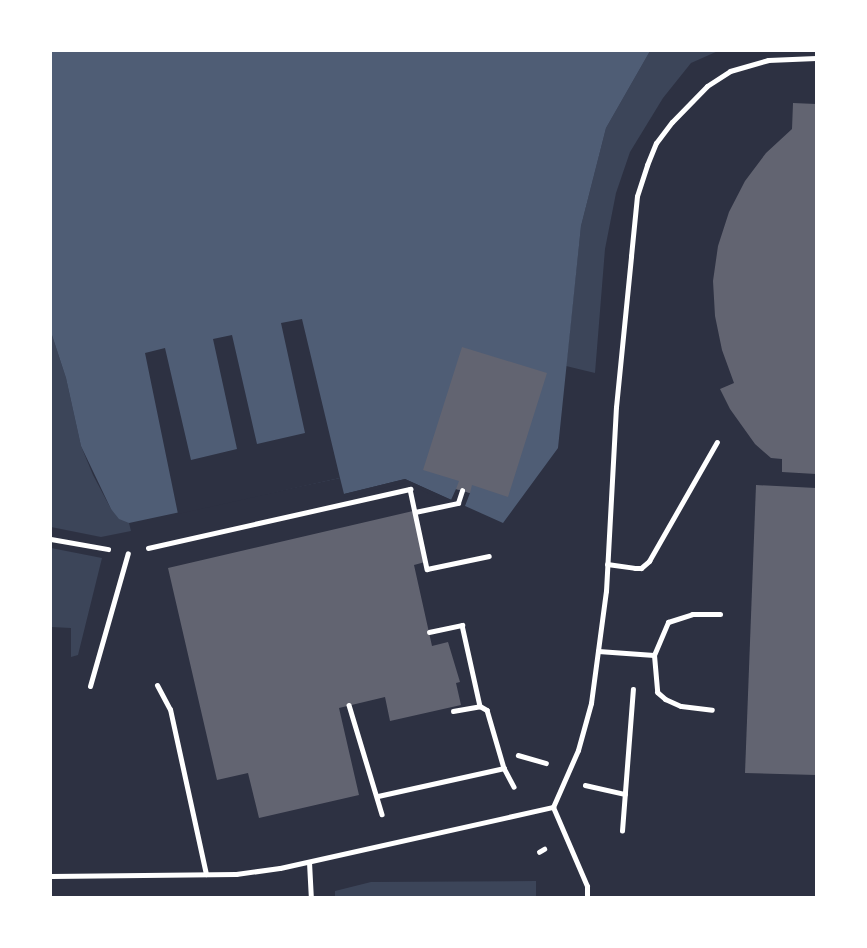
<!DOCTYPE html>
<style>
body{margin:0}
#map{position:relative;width:867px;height:948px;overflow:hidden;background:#2d3142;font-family:"Varela Round",sans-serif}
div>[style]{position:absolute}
.green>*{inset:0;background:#3c4559}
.water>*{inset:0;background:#4f5d75}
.pier>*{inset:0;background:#2d3142}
.building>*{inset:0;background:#626471}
.path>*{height:4.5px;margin:-2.25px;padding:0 2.25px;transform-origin:2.25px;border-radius:2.25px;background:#fff}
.service>*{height:5px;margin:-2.5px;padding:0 2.5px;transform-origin:2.5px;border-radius:2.5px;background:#fff}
span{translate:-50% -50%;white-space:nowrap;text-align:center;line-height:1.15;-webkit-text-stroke:7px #fff;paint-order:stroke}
.frame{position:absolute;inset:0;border:52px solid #fff;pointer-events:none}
</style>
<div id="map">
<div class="green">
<i style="clip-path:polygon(650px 51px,718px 51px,691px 63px,663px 98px,630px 152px,616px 193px,605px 249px,595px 373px,566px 366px,581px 226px,606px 128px)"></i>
<i style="clip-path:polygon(51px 332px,66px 378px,81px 446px,93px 475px,111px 509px,129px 523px,131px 531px,101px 537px,51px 527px)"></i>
<i style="clip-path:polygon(51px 548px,102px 558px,78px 655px,71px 657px,71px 628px,51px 627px)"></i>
<i style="clip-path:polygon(536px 881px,536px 897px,335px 897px,335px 891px,371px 882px)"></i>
</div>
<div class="water">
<i style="clip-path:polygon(51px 51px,650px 51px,606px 128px,581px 226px,558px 448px,503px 523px,405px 479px,344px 494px,340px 478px,129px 523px,119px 519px,111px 509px,81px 446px,66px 378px,51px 332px)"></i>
</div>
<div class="pier">
<i style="clip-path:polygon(302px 319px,340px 478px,178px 514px,145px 353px,165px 348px,191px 460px,237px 449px,213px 339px,232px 335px,257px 444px,305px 433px,281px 323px)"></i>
<i style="clip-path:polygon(405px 479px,451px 500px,456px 489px,470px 493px,465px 506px,459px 507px,405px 483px,345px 497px,344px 494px)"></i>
</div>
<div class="building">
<i style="clip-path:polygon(793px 103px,816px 104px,816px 474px,782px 472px,782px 459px,771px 458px,755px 444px,730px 409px,720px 389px,734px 383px,722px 350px,715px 316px,713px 281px,718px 246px,729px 212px,745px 181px,766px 153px,792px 129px)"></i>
<i style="clip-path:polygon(462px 347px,547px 373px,508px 497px,472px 485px,470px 493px,456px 489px,459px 481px,423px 470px)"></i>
<i style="clip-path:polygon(756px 485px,816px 488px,816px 775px,745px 773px)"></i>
<i style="clip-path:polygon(413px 511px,425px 562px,414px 565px,432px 646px,448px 642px,460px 682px,456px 683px,461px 705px,390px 721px,385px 697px,339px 708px,359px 795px,259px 818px,248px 773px,217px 780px,168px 568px)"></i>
</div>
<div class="path">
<i style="left:415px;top:512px;width:44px;rotate:-11.8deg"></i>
<i style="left:458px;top:503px;width:13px;rotate:-72deg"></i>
<i style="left:51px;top:539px;width:58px;rotate:10deg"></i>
<i style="left:148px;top:548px;width:269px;rotate:-12.7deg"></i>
<i style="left:410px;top:489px;width:82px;rotate:78deg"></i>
<i style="left:427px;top:569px;width:63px;rotate:-11.8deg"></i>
<i style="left:429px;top:632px;width:34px;rotate:-12deg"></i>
<i style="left:462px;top:625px;width:83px;rotate:77.5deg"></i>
<i style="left:480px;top:706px;width:8px;rotate:30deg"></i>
<i style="left:487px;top:710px;width:60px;rotate:73.7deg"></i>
<i style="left:349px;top:705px;width:114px;rotate:73.2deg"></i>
<i style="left:453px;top:711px;width:27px;rotate:-10deg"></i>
<i style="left:518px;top:755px;width:29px;rotate:16deg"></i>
<i style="left:585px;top:785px;width:41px;rotate:12.7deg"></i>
<i style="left:378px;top:796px;width:129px;rotate:-12.5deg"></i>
<i style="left:504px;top:768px;width:21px;rotate:62deg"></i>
<i style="left:622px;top:831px;width:142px;rotate:-85.6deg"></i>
<i style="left:539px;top:852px;width:6px;rotate:-31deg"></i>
</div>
<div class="service">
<i style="left:607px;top:564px;width:28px;rotate:8deg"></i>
<i style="left:635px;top:568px;width:6px"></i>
<i style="left:641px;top:568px;width:11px;rotate:-41deg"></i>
<i style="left:649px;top:561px;width:137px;rotate:-60.3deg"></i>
<i style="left:598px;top:651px;width:56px;rotate:4.1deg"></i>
<i style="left:654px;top:655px;width:36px;rotate:-67deg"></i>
<i style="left:668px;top:622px;width:25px;rotate:-18deg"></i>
<i style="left:692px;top:614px;width:28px"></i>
<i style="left:654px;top:655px;width:37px;rotate:85deg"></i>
<i style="left:657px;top:692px;width:11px;rotate:41deg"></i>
<i style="left:665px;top:699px;width:17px;rotate:24deg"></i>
<i style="left:681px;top:706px;width:31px;rotate:7deg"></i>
<i style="left:157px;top:685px;width:27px;rotate:62deg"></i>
<i style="left:170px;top:709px;width:169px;rotate:77.7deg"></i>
<i style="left:90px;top:686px;width:138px;rotate:-74.1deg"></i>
<i style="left:553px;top:807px;width:62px;rotate:-66.3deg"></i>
<i style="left:578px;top:750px;width:49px;rotate:-74.5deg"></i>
<i style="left:591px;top:703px;width:113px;rotate:-82.4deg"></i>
<i style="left:606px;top:591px;width:184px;rotate:-86.9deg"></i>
<i style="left:616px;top:407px;width:152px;rotate:-84.3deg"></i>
<i style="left:631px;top:256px;width:60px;rotate:-84.3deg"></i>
<i style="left:637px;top:196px;width:33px;rotate:-72deg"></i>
<i style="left:647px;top:165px;width:24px;rotate:-68deg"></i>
<i style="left:656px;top:143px;width:26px;rotate:-53deg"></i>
<i style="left:672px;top:122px;width:50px;rotate:-45.8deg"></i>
<i style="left:707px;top:86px;width:27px;rotate:-33deg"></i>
<i style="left:730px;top:71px;width:40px;rotate:-16deg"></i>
<i style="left:768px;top:60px;width:48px;rotate:-2.4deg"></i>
<i style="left:553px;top:807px;width:86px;rotate:66.7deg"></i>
<i style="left:587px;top:886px;width:11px;rotate:90deg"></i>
<i style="left:309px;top:862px;width:35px;rotate:87deg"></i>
<i style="left:51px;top:876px;width:185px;rotate:-0.6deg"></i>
<i style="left:236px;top:874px;width:44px;rotate:-7.8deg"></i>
<i style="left:280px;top:868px;width:280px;rotate:-12.6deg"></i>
</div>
<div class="frame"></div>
</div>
